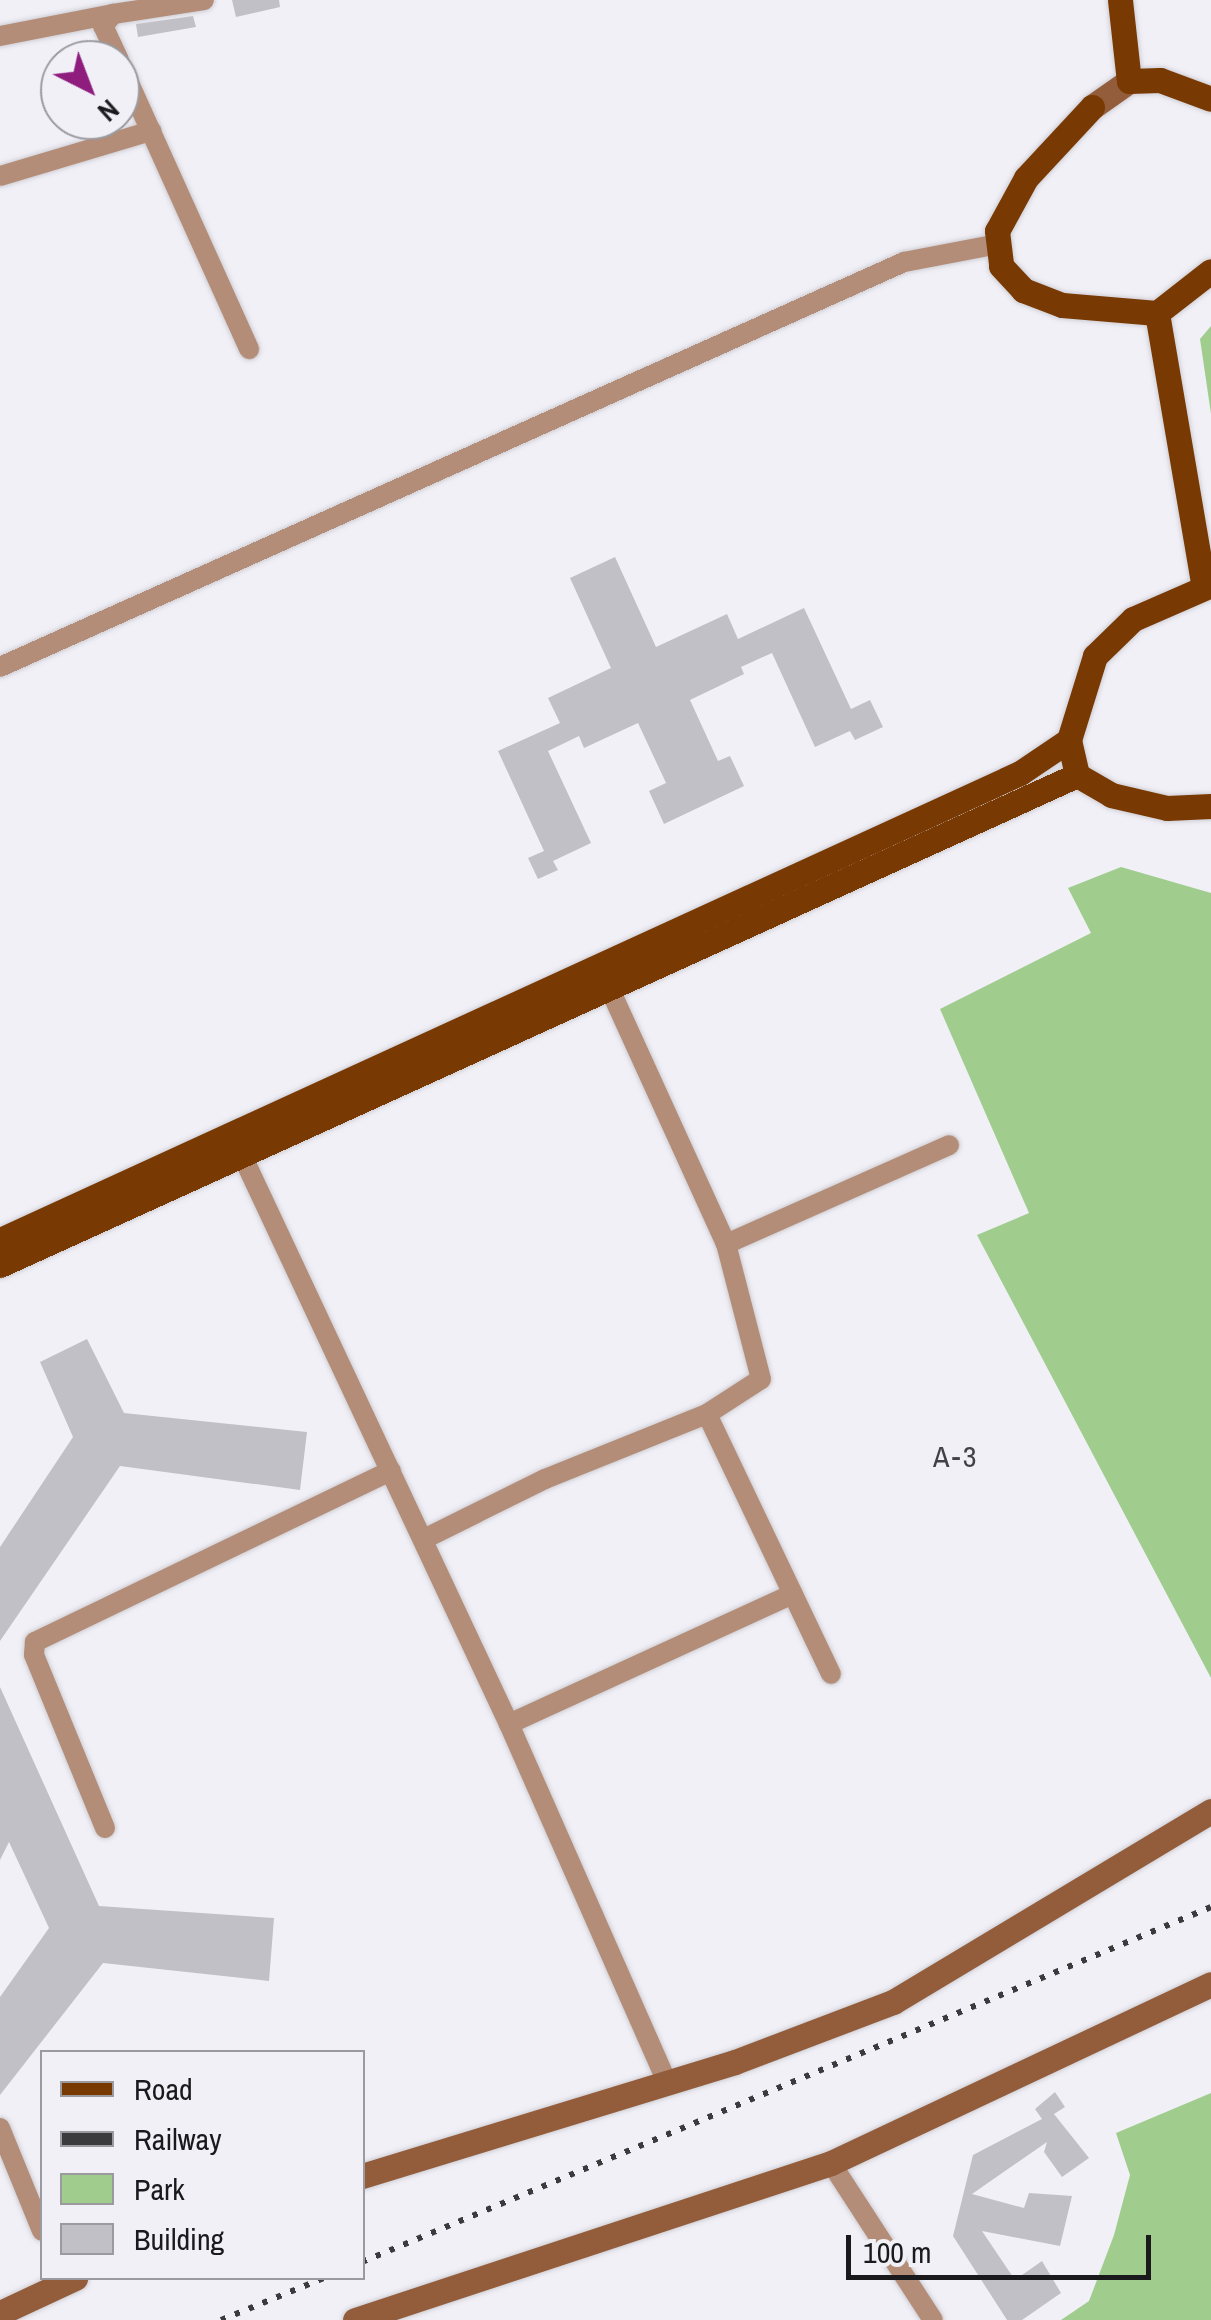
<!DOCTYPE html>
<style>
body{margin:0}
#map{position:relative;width:1211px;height:2320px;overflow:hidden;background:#f1f0f7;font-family:"Archivo Narrow",sans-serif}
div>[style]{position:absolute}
.green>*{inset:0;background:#a0cd8e}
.building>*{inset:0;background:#c1c0c6}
.roads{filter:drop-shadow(0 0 2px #cfced4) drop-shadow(0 0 2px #cfced4)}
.street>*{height:20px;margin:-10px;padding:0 10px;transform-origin:10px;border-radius:10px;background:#b38d77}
.secondary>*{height:25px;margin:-12.5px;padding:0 12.5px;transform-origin:12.5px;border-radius:12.5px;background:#935d3b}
.primary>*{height:25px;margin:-12.5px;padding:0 12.5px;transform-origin:12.5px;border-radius:12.5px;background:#793903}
.rail>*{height:6px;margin-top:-3px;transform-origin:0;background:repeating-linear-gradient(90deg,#3b3b3d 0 5px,transparent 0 15px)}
span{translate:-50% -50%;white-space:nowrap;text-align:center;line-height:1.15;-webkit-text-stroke:8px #f1f0f7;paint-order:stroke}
.neighbourhood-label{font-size:30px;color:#424146;letter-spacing:2.5px}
.legend{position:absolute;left:40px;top:2050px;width:325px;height:230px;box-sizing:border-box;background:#f1f0f7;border:2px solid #9b9a9f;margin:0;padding:12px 18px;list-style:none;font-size:30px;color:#1a1a1c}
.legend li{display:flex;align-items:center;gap:20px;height:50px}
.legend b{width:50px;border:2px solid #9b9a9f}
.north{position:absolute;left:40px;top:40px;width:100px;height:100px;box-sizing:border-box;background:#f1f0f7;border:2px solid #9b9a9f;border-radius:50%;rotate:138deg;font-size:28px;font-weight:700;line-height:40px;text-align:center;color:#1a1a1c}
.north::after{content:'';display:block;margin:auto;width:35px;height:45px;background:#8e1d7e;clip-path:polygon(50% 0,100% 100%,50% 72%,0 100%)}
.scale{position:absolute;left:846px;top:2235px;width:305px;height:45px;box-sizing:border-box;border:5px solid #1a1a1c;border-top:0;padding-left:12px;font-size:30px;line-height:35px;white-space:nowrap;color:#1a1a1c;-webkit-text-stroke:8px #f1f0f7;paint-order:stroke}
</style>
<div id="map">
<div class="green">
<i style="clip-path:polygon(1211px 326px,1211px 414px,1200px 339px)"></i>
<i style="clip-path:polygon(1121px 867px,1211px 893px,1211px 1678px,977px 1235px,1029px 1213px,940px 1009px,1091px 933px,1068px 888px)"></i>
<i style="clip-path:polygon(1211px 2093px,1211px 2320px,1061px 2320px,1089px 2301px,1114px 2235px,1130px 2175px,1116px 2133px)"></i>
</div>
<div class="building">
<i style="clip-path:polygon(232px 0,279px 0,280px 7px,236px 17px)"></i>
<i style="clip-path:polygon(193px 16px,196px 27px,138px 37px,136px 24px)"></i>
<i style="clip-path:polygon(615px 557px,656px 647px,727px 614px,738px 639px,804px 608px,851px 709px,870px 700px,883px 727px,855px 740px,850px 731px,815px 747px,772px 653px,741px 667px,744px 674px,690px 700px,718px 761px,730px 756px,744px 786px,664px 824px,649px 791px,666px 783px,638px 723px,584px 748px,579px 736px,548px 751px,591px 843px,553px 861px,558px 870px,538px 879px,528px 858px,544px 851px,498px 751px,560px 723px,548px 698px,611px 668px,570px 578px)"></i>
<i style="clip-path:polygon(87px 1339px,124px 1413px,307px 1432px,300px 1490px,120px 1466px,0 1641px,0 1547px,73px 1437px,40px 1362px)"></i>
<i style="clip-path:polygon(0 1687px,99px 1906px,274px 1918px,269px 1981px,103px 1963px,0 2095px,0 1997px,49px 1928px,9px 1842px,0 1860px)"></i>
<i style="clip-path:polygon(1055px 2092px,1065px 2107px,1054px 2114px,1089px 2158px,1062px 2177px,1044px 2152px,1047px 2142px,972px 2194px,1024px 2208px,1029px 2193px,1072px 2196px,1060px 2246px,982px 2231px,1015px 2280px,1042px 2261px,1061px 2293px,1022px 2320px,1007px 2320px,953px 2236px,973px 2155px,1042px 2119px,1035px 2109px)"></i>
</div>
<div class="roads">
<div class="street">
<i style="left:0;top:36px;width:115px;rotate:-11deg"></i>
<i style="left:119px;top:60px;width:38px;rotate:-115deg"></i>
<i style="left:103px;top:26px;width:16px;rotate:-50deg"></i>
<i style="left:113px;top:14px;width:92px;rotate:-8.7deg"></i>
<i style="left:120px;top:63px;width:314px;rotate:65.7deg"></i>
<i style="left:0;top:176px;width:158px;rotate:-16.6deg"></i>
<i style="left:0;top:667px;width:991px;rotate:-24.13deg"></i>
<i style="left:904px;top:262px;width:96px;rotate:-10.8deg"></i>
<i style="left:241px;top:1153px;width:631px;rotate:64.86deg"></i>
<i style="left:509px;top:1724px;width:392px;rotate:66.2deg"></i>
<i style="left:726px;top:1244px;width:244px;rotate:-23.9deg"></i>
<i style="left:707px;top:1414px;width:288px;rotate:64.5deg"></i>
<i style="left:424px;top:1539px;width:135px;rotate:-26.4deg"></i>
<i style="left:545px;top:1479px;width:175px;rotate:-21.9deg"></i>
<i style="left:707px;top:1414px;width:64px;rotate:-32.9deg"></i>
<i style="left:761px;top:1379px;width:139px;rotate:-104.5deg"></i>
<i style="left:726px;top:1244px;width:294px;rotate:-114.5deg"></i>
<i style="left:509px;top:1724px;width:312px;rotate:-24.6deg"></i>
<i style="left:105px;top:1828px;width:187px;rotate:-112.3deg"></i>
<i style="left:34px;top:1655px;width:13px;rotate:-86deg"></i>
<i style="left:35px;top:1642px;width:395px;rotate:-25.7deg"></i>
<i style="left:0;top:2128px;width:111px;rotate:67.8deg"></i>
<i style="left:831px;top:2163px;width:187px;rotate:57deg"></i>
</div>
<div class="secondary">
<i style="left:1092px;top:107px;width:45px;rotate:-35.1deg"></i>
<i style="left:362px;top:2176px;width:390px;rotate:-17deg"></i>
<i style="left:735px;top:2062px;width:169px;rotate:-20.8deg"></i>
<i style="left:893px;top:2002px;width:371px;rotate:-31deg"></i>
<i style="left:0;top:2313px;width:83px;rotate:-25deg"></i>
<i style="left:355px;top:2320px;width:501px;rotate:-18.25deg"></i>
<i style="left:831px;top:2163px;width:420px;rotate:-25.2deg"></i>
</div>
<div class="primary">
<i style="left:1120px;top:0;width:81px;rotate:83.7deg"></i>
<i style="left:1129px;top:81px;width:31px;rotate:-2deg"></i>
<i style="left:1160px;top:80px;width:54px;rotate:20.4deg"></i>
<i style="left:1092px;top:107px;width:97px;rotate:132.9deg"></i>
<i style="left:1026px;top:178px;width:60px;rotate:118.7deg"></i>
<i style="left:997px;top:231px;width:35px;rotate:83deg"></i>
<i style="left:1001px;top:266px;width:33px;rotate:47deg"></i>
<i style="left:1023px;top:290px;width:42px;rotate:21deg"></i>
<i style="left:1062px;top:305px;width:95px;rotate:4.8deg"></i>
<i style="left:1157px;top:313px;width:68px;rotate:-37.9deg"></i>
<i style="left:1157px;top:313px;width:274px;rotate:80.3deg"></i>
<i style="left:1211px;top:585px;width:85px;rotate:156.4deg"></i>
<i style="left:1133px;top:619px;width:53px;rotate:135.8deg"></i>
<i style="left:1095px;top:656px;width:88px;rotate:107.2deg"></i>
<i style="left:1069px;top:740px;width:36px;rotate:77deg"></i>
<i style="left:1077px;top:775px;width:39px;rotate:30deg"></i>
<i style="left:1111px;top:795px;width:57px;rotate:13.1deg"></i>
<i style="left:1167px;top:808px;width:44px;rotate:-2.6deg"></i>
<i style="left:0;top:1240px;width:1122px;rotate:-24.6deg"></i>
<i style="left:1020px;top:773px;width:59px;rotate:-34deg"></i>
<i style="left:0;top:1265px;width:1183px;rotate:-24.46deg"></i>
</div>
</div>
<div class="rail">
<i style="left:362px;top:2262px;width:920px;rotate:-22.69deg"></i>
<i style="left:221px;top:2320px;width:111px;rotate:-22.2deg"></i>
</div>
<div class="neighbourhood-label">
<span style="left:956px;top:1456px">A-3</span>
</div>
<ul class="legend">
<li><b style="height:12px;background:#793903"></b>Road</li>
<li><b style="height:12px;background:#3b3b3d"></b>Railway</li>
<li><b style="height:28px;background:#a0cd8e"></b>Park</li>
<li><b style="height:28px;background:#c1c0c6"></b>Building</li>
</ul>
<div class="north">N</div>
<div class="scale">100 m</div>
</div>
